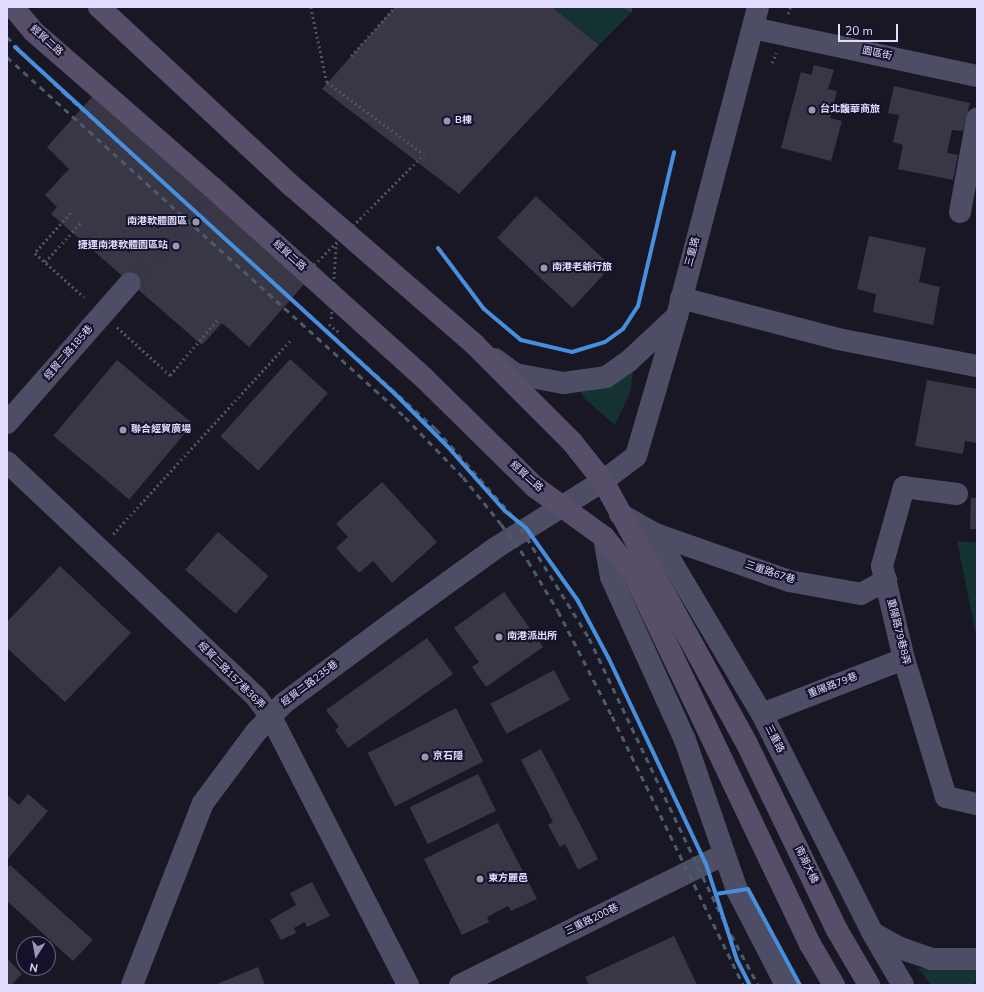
<!DOCTYPE html>
<meta charset="utf-8">
<style>
body{margin:0}
#map{position:relative;width:984px;height:992px;overflow:hidden;background:#1a1725;font-family:"Nunito Sans","Noto Sans TC",sans-serif}
div>[style]{position:absolute}
.green>*{inset:0;background:#153233}
.building>*{inset:0;background:#393646;transform-origin:0 0}
.minor-tunnel>*{height:22px;margin-top:-11px;transform-origin:0;background:repeating-linear-gradient(90deg,#383546 0 22px,transparent 0 33px)}
.path>*{height:2.5px;margin-top:-1.25px;transform-origin:0;background:repeating-linear-gradient(90deg,#495564 0 2px,transparent 0 5px)}
.minor>*{height:22px;margin:-11px;padding:0 11px;transform-origin:11px;border-radius:11px;background:#4e4d66}
.major>*{height:22px;margin:-11px;padding:0 11px;transform-origin:11px;border-radius:11px;background:#574e6a}
.rail>*{height:3px;margin-top:-1.5px;transform-origin:0;background:repeating-linear-gradient(90deg,#485c6e 0 6px,transparent 0 11px)}
.path-bridge>*{height:2.5px;margin-top:-1.25px;transform-origin:0;background:repeating-linear-gradient(90deg,#495564 0 2px,transparent 0 5px)}
.cycleway>*{height:4px;margin:-2px;padding:0 2px;transform-origin:2px;border-radius:2px;background:#468fdf}
.dots>*{width:11px;height:11px;translate:-50% -50%;box-sizing:border-box;border:2px solid #16112b;border-radius:50%}
span{translate:-50% -50%;white-space:nowrap;text-align:center;line-height:1.15;-webkit-text-stroke:4px #16112b;paint-order:stroke}
.street-label{font-size:10px;color:#e1dcff}
.poi-label{font-size:10px;color:#e1dcff;font-weight:700}
.left{translate:0 -50%;text-align:left}
.right{translate:-100% -50%;text-align:right}
.frame{position:absolute;inset:0;border:8px solid #e1dcff;pointer-events:none}
.north{position:absolute;left:16px;top:936px;width:40px;height:40px;box-sizing:border-box;background:#16112b;border:1px solid #676280;border-radius:50%;rotate:191deg;font-size:11px;font-weight:700;line-height:16px;text-align:center;color:#e1dcff}
.north::after{content:'';display:block;margin:auto;width:14px;height:18px;background:#9b97b3;clip-path:polygon(50% 0,100% 100%,50% 72%,0 100%)}
.scale{position:absolute;left:838px;top:24px;width:60px;height:18px;box-sizing:border-box;border:2px solid #e1dcff;border-top:0;padding-left:5px;font-size:12px;line-height:14px;white-space:nowrap;color:#e1dcff;-webkit-text-stroke:3px #16112b;paint-order:stroke}
</style>
<div id="map">
<div class="green">
<i style="clip-path:polygon(552px 7px,622px 7px,632px 12px,599px 45px)"></i>
<i style="clip-path:polygon(634px 368px,630px 393px,615px 425px,585px 399px,574px 381px)"></i>
<i style="clip-path:polygon(957px 541px,977px 543px,977px 640px)"></i>
<i style="clip-path:polygon(918px 968px,977px 970px,977px 981px,972px 985px,931px 985px)"></i>
</div>
<div class="building">
<i style="clip-path:polygon(395px 7px,552px 7px,599px 45px,459px 194px,322px 89px)"></i>
<i style="clip-path:polygon(622px 7px,632px 7px,632px 12px,625px 9px)"></i>
<i style="clip-path:polygon(814px 65px,834px 70px,828px 89px,837px 91px,830px 118px,842px 121px,831px 161px,781px 148px,801px 72px,811px 75px)"></i>
<i style="clip-path:polygon(894px 86px,970px 103px,963px 131px,952px 130px,947px 153px,958px 155px,953px 180px,898px 169px,903px 145px,893px 142px,899px 115px,888px 113px)"></i>
<i style="clip-path:polygon(92px 97px,306px 282px,249px 347px,222px 323px,202px 345px,51px 214px,57px 207px,45px 195px,69px 169px,47px 147px)"></i>
<i style="left:536px;top:196px;width:103px;height:57px;rotate:43deg"></i>
<i style="clip-path:polygon(869px 236px,926px 248px,919px 282px,940px 287px,933px 325px,873px 312px,876px 294px,857px 289px)"></i>
<i style="left:290px;top:359px;width:51px;height:104px;rotate:42deg"></i>
<i style="left:117px;top:360px;width:99px;height:99px;rotate:40deg"></i>
<i style="clip-path:polygon(927px 380px,977px 389px,977px 443px,965px 441px,963px 454px,915px 446px)"></i>
<i style="clip-path:polygon(382px 482px,437px 542px,392px 583px,373px 561px,359px 573px,336px 548px,348px 537px,336px 524px)"></i>
<i style="clip-path:polygon(971px 498px,977px 498px,977px 529px,970px 529px)"></i>
<i style="left:218px;top:532px;width:67px;height:50px;rotate:41deg"></i>
<i style="clip-path:polygon(60px 566px,131px 633px,65px 702px,7px 648px,7px 622px)"></i>
<i style="clip-path:polygon(504px 592px,543px 647px,486px 687px,472px 667px,479px 662px,454px 628px)"></i>
<i style="clip-path:polygon(427px 638px,453px 674px,348px 748px,335px 730px,339px 727px,326px 710px)"></i>
<i style="left:554px;top:670px;width:34px;height:72px;rotate:62deg"></i>
<i style="left:456px;top:708px;width:60px;height:99px;rotate:63deg"></i>
<i style="clip-path:polygon(541px 749px,598px 859px,578px 870px,565px 844px,560px 847px,548px 825px,553px 822px,521px 760px)"></i>
<i style="left:478px;top:774px;width:41px;height:76px;rotate:64deg"></i>
<i style="clip-path:polygon(28px 794px,48px 811px,7px 860px,7px 795px,19px 805px)"></i>
<i style="clip-path:polygon(498px 823px,537px 899px,511px 911px,508px 906px,487px 917px,489px 922px,462px 935px,424px 859px)"></i>
<i style="clip-path:polygon(10px 865px,93px 940px,73px 961px,7px 901px,7px 868px)"></i>
<i style="clip-path:polygon(312px 882px,330px 916px,307px 927px,305px 922px,294px 928px,296px 933px,281px 940px,270px 920px,296px 905px,290px 893px)"></i>
<i style="clip-path:polygon(674px 936px,697px 985px,589px 985px,585px 977px)"></i>
<i style="clip-path:polygon(7px 958px,22px 974px,11px 985px,7px 985px)"></i>
<i style="clip-path:polygon(258px 967px,265px 985px,215px 985px)"></i>
</div>
<div class="minor-tunnel">
<i style="left:130px;top:283px;width:116px;rotate:-49.2deg"></i>
</div>
<div class="path">
<i style="left:311px;top:7px;width:77px;rotate:78deg"></i>
<i style="left:327px;top:82px;width:121px;rotate:36.6deg"></i>
<i style="left:788px;top:14px;width:7px;rotate:-74deg"></i>
<i style="left:351px;top:56px;width:66px;rotate:-48.1deg"></i>
<i style="left:772px;top:63px;width:11px;rotate:-68deg"></i>
<i style="left:71px;top:213px;width:54px;rotate:132deg"></i>
<i style="left:35px;top:253px;width:66px;rotate:41.9deg"></i>
<i style="left:45px;top:262px;width:55px;rotate:-47.9deg"></i>
<i style="left:329px;top:324px;width:14px;rotate:39deg"></i>
<i style="left:117px;top:327px;width:72px;rotate:42.2deg"></i>
<i style="left:170px;top:375px;width:72px;rotate:-49.5deg"></i>
<i style="left:113px;top:534px;width:263px;rotate:-47.5deg"></i>
</div>
<div class="minor">
<i style="left:753px;top:28px;width:229px;rotate:12.1deg"></i>
<i style="left:960px;top:212px;width:95px;rotate:-79.6deg"></i>
<i style="left:681px;top:298px;width:162px;rotate:14.6deg"></i>
<i style="left:838px;top:339px;width:142px;rotate:11deg"></i>
<i style="left:495px;top:359px;width:25px;rotate:37deg"></i>
<i style="left:515px;top:374px;width:49px;rotate:10.6deg"></i>
<i style="left:563px;top:383px;width:43px;rotate:-7.9deg"></i>
<i style="left:606px;top:377px;width:29px;rotate:-35deg"></i>
<i style="left:630px;top:360px;width:64px;rotate:-43.1deg"></i>
<i style="left:7px;top:423px;width:186px;rotate:-48.7deg"></i>
<i style="left:7px;top:462px;width:344px;rotate:43.3deg"></i>
<i style="left:257px;top:698px;width:24px;rotate:54deg"></i>
<i style="left:271px;top:717px;width:301px;rotate:62.9deg"></i>
<i style="left:957px;top:494px;width:53px;rotate:-172.5deg"></i>
<i style="left:904px;top:487px;width:82px;rotate:105.6deg"></i>
<i style="left:882px;top:566px;width:96px;rotate:76.7deg"></i>
<i style="left:904px;top:659px;width:144px;rotate:73.1deg"></i>
<i style="left:946px;top:797px;width:32px;rotate:13deg"></i>
<i style="left:620px;top:514px;width:40px;rotate:29.7deg"></i>
<i style="left:655px;top:534px;width:209px;rotate:59.3deg"></i>
<i style="left:762px;top:714px;width:244px;rotate:63.2deg"></i>
<i style="left:872px;top:932px;width:61px;rotate:59.7deg"></i>
<i style="left:655px;top:534px;width:142px;rotate:19.3deg"></i>
<i style="left:789px;top:581px;width:73px;rotate:10.2deg"></i>
<i style="left:861px;top:594px;width:29px;rotate:-29deg"></i>
<i style="left:604px;top:537px;width:41px;rotate:80.1deg"></i>
<i style="left:611px;top:577px;width:179px;rotate:65.6deg"></i>
<i style="left:685px;top:740px;width:159px;rotate:70.9deg"></i>
<i style="left:737px;top:890px;width:107px;rotate:62.7deg"></i>
<i style="left:762px;top:714px;width:152px;rotate:-21.2deg"></i>
<i style="left:873px;top:933px;width:31px;rotate:29deg"></i>
<i style="left:900px;top:948px;width:34px;rotate:19deg"></i>
<i style="left:932px;top:959px;width:45px"></i>
<i style="left:132px;top:985px;width:195px;rotate:-68.7deg"></i>
<i style="left:203px;top:803px;width:89px;rotate:-53.3deg"></i>
<i style="left:256px;top:732px;width:40px;rotate:-46deg"></i>
<i style="left:284px;top:703px;width:148px;rotate:-36.5deg"></i>
<i style="left:403px;top:615px;width:116px;rotate:-35.9deg"></i>
<i style="left:497px;top:547px;width:125px;rotate:-31.9deg"></i>
<i style="left:603px;top:481px;width:41px;rotate:-37.1deg"></i>
<i style="left:636px;top:456px;width:146px;rotate:-73.7deg"></i>
<i style="left:677px;top:316px;width:319px;rotate:-75.3deg"></i>
<i style="left:460px;top:985px;width:293px;rotate:-26.3deg"></i>
</div>
<div class="major">
<i style="left:13px;top:7px;width:31px;rotate:50deg"></i>
<i style="left:33px;top:31px;width:237px;rotate:41.1deg"></i>
<i style="left:212px;top:187px;width:285px;rotate:42deg"></i>
<i style="left:424px;top:378px;width:156px;rotate:44.5deg"></i>
<i style="left:535px;top:487px;width:85px;rotate:35.9deg"></i>
<i style="left:604px;top:537px;width:46px;rotate:51.1deg"></i>
<i style="left:633px;top:573px;width:411px;rotate:64.5deg"></i>
<i style="left:810px;top:944px;width:48px;rotate:59.7deg"></i>
<i style="left:99px;top:7px;width:265px;rotate:42.9deg"></i>
<i style="left:293px;top:187px;width:240px;rotate:40.9deg"></i>
<i style="left:474px;top:344px;width:139px;rotate:45deg"></i>
<i style="left:572px;top:442px;width:50px;rotate:51.5deg"></i>
<i style="left:603px;top:481px;width:300px;rotate:61.3deg"></i>
<i style="left:747px;top:744px;width:207px;rotate:64.2deg"></i>
<i style="left:837px;top:930px;width:64px;rotate:59.8deg"></i>
</div>
<div class="rail">
<i style="left:7px;top:37px;width:80px;rotate:44.5deg"></i>
<i style="left:64px;top:93px;width:501px;rotate:42.09deg"></i>
<i style="left:436px;top:429px;width:120px;rotate:48.7deg"></i>
<i style="left:515px;top:519px;width:140px;rotate:58.1deg"></i>
<i style="left:589px;top:638px;width:318px;rotate:64.5deg"></i>
<i style="left:726px;top:925px;width:68px;rotate:61.9deg"></i>
<i style="left:7px;top:57px;width:537px;rotate:42.13deg"></i>
<i style="left:405px;top:417px;width:83px;rotate:46deg"></i>
<i style="left:463px;top:477px;width:60px;rotate:51deg"></i>
<i style="left:501px;top:524px;width:46px;rotate:53.9deg"></i>
<i style="left:528px;top:561px;width:58px;rotate:59deg"></i>
<i style="left:558px;top:611px;width:118px;rotate:62.8deg"></i>
<i style="left:612px;top:716px;width:299px;rotate:64deg"></i>
</div>
<div class="path-bridge">
<i style="left:300px;top:279px;width:176px;rotate:-45.2deg"></i>
<i style="left:331px;top:319px;width:76px;rotate:-86.2deg"></i>
</div>
<div class="cycleway">
<i style="left:15px;top:47px;width:515px;rotate:42.4deg"></i>
<i style="left:395px;top:394px;width:75px;rotate:45deg"></i>
<i style="left:448px;top:447px;width:86px;rotate:48.3deg"></i>
<i style="left:505px;top:511px;width:27px;rotate:39deg"></i>
<i style="left:526px;top:528px;width:90px;rotate:54.5deg"></i>
<i style="left:578px;top:601px;width:66px;rotate:61.9deg"></i>
<i style="left:609px;top:659px;width:227px;rotate:64.7deg"></i>
<i style="left:706px;top:864px;width:101px;rotate:72.1deg"></i>
<i style="left:737px;top:960px;width:28px;rotate:63deg"></i>
<i style="left:438px;top:248px;width:76px;rotate:53deg"></i>
<i style="left:484px;top:309px;width:48px;rotate:40deg"></i>
<i style="left:521px;top:340px;width:52px;rotate:13.2deg"></i>
<i style="left:572px;top:352px;width:34px;rotate:-17deg"></i>
<i style="left:605px;top:342px;width:22px;rotate:-36deg"></i>
<i style="left:623px;top:329px;width:27px;rotate:-57deg"></i>
<i style="left:638px;top:306px;width:158px;rotate:-76.8deg"></i>
<i style="left:716px;top:894px;width:32px;rotate:-9deg"></i>
<i style="left:748px;top:889px;width:109px;rotate:61.6deg"></i>
</div>
<div class="dots">
<i style="left:812px;top:110px;background:#9b97b3"></i>
<i style="left:447px;top:121px;background:#9b97b3"></i>
<i style="left:196px;top:222px;background:#9b97b3"></i>
<i style="left:176px;top:246px;background:#9b97b3"></i>
<i style="left:544px;top:268px;background:#9b97b3"></i>
<i style="left:123px;top:430px;background:#9b97b3"></i>
<i style="left:499px;top:637px;background:#9b97b3"></i>
<i style="left:425px;top:757px;background:#9b97b3"></i>
<i style="left:480px;top:879px;background:#9b97b3"></i>
</div>
<div class="street-label">
<span style="left:46px;top:41px;rotate:42deg">經貿二路</span>
<span style="left:877px;top:54px;rotate:12deg">園區街</span>
<span style="left:693px;top:252px;rotate:-75deg">三重路</span>
<span style="left:289px;top:256px;rotate:42deg">經貿二路</span>
<span style="left:69px;top:353px;rotate:-49deg">經貿二路185巷</span>
<span style="left:526px;top:477px;rotate:42deg">經貿二路</span>
<span style="left:770px;top:573px;rotate:18deg">三重路67巷</span>
<span style="left:898px;top:632px;rotate:76deg">重陽路79巷8弄</span>
<span style="left:231px;top:676px;rotate:45deg">經貿二路157巷36弄</span>
<span style="left:310px;top:684px;rotate:-37deg">經貿二路235巷</span>
<span style="left:833px;top:686px;rotate:-21deg">重陽路79巷</span>
<span style="left:774px;top:739px;rotate:63deg">三重路</span>
<span style="left:806px;top:865px;rotate:64deg">南湖大橋</span>
<span style="left:592px;top:920px;rotate:-26deg">三重路200巷</span>
</div>
<div class="poi-label">
<span class="left" style="left:820px;top:110px">台北馥華商旅</span>
<span class="left" style="left:455px;top:121px">B棟</span>
<span class="right" style="left:187px;top:222px">南港軟體園區</span>
<span class="right" style="left:168px;top:246px">捷運南港軟體園區站</span>
<span class="left" style="left:552px;top:268px">南港老爺行旅</span>
<span class="left" style="left:131px;top:430px">聯合經貿廣場</span>
<span class="left" style="left:507px;top:637px">南港派出所</span>
<span class="left" style="left:433px;top:757px">京石隱</span>
<span class="left" style="left:488px;top:879px">東方麗邑</span>
</div>
<div class="frame"></div>
<div class="north">N</div>
<div class="scale">20 m</div>
</div>
